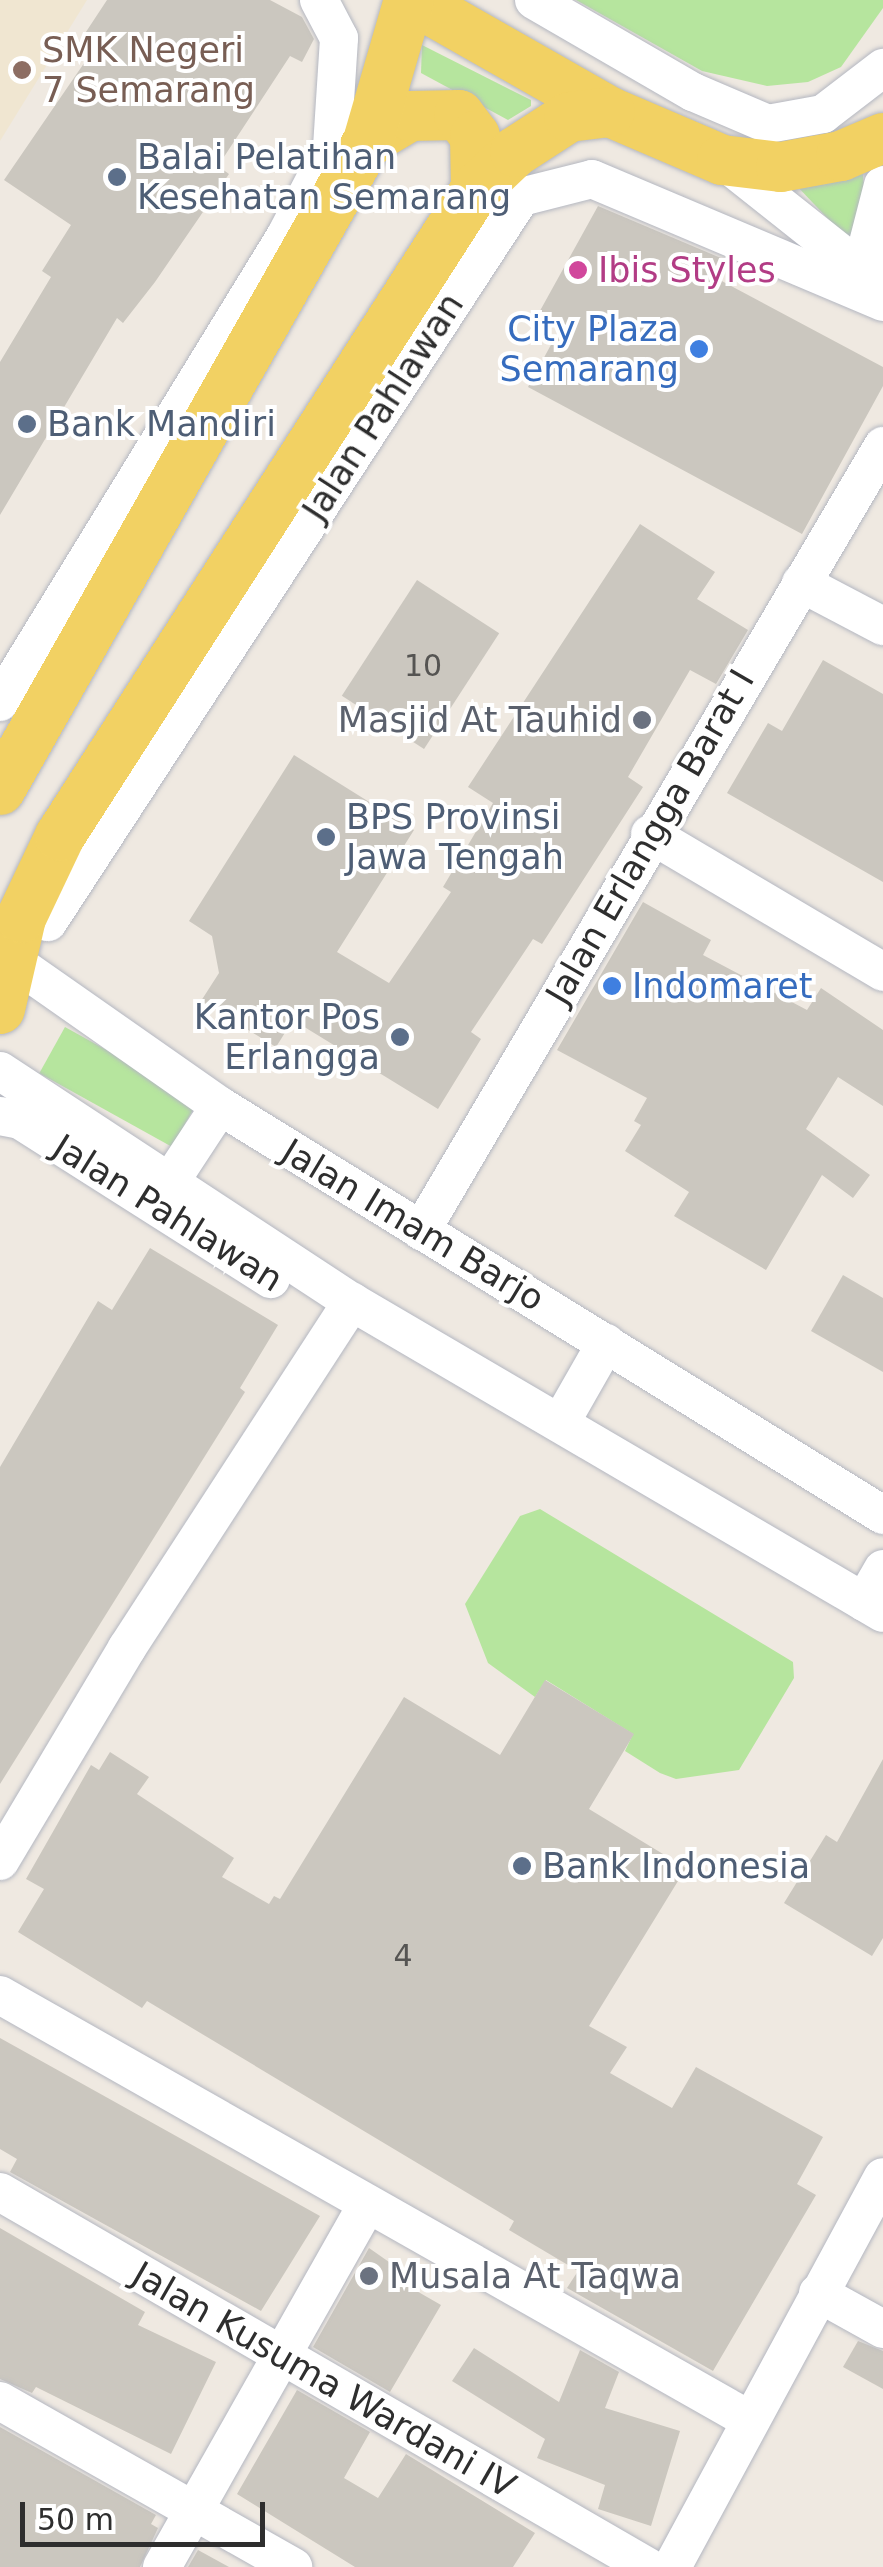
<!DOCTYPE html>
<style>
body{margin:0}
#map{position:relative;width:883px;height:2567px;overflow:hidden;background:#efe9e1;font-family:"DejaVu Sans",sans-serif}
div>[style]{position:absolute}
.education>*{inset:0;background:#f0e6d1}
.green>*{inset:0;background:#b6e59e;transform-origin:0 0}
.building>*{inset:0;background:#cbc7bf;transform-origin:0 0}
.roads{filter:drop-shadow(0 0 2px #b4b7c1) drop-shadow(0 0 2px #b4b7c1)}
.minor>*{height:38px;margin:-19px;padding:0 19px;transform-origin:19px;border-radius:19px;background:#fff}
.major>*{height:50px;margin:-25px;padding:0 25px;transform-origin:25px;border-radius:25px;background:#f2d163}
.dots>*{width:28px;height:28px;translate:-50% -50%;box-sizing:border-box;border:5px solid #fff;border-radius:50%}
span{translate:-50% -50%;white-space:nowrap;text-align:center;line-height:1.15;-webkit-text-stroke:8px #fff;paint-order:stroke}
.number-label{font-size:30px;color:#555452}
.number-label span{-webkit-text-stroke-width:0}
.education-label{font-size:35px;color:#785e54}
.left{translate:0 -50%;text-align:left}
.service-label{font-size:35px;color:#4e5e75}
.right{translate:-100% -50%;text-align:right}
.hotel-label{font-size:35px;color:#b23c85}
.shop-label{font-size:35px;color:#366cbe}
.street-label{font-size:35px;color:#2e2e2e}
.worship-label{font-size:35px;color:#5b616d}
.scale{position:absolute;left:20px;top:2502px;width:245px;height:45px;box-sizing:border-box;border:5px solid #2e2e2e;border-top:0;padding-left:12px;font-size:30px;line-height:35px;white-space:nowrap;color:#2e2e2e;-webkit-text-stroke:8px #fff;paint-order:stroke}
</style>
<div id="map">
<div class="education">
<i style="clip-path:polygon(0 0,87px 0,0 141px)"></i>
</div>
<div class="green">
<i style="clip-path:polygon(576px 0,883px 0,883px 8px,841px 67px,808px 82px,767px 86px,702px 71px)"></i>
<i style="clip-path:polygon(422px 45px,531px 100px,531px 106px,508px 120px,421px 73px)"></i>
<i style="clip-path:polygon(862px 166px,864px 187px,850px 242px,795px 184px)"></i>
<i style="left:65px;top:1027px;width:152px;height:53px;rotate:29deg"></i>
<i style="clip-path:polygon(540px 1509px,793px 1662px,794px 1678px,739px 1770px,676px 1779px,660px 1773px,625px 1751px,633px 1734px,546px 1680px,535px 1697px,488px 1663px,465px 1604px,520px 1516px)"></i>
</div>
<div class="building">
<i style="clip-path:polygon(107px 0,270px 0,302px 17px,314px 39px,302px 62px,290px 56px,218px 166px,229px 174px,155px 282px,123px 323px,117px 318px,0 515px,0 362px,51px 277px,42px 271px,71px 225px,4px 180px,91px 53px,78px 44px)"></i>
<i style="clip-path:polygon(598px 206px,728px 261px,718px 279px,883px 367px,883px 386px,802px 534px,528px 387px,559px 330px,536px 318px)"></i>
<i style="clip-path:polygon(640px 524px,715px 572px,697px 599px,748px 630px,716px 684px,690px 670px,628px 777px,643px 787px,542px 944px,533px 939px,471px 1032px,481px 1039px,438px 1109px,293px 1020px,276px 1047px,201px 1001px,219px 973px,212px 936px,189px 921px,294px 755px,414px 830px,337px 952px,389px 983px,451px 892px,443px 887px,493px 803px,468px 787px)"></i>
<i style="left:417px;top:580px;width:98px;height:138px;rotate:33deg"></i>
<i style="clip-path:polygon(823px 660px,883px 694px,883px 882px,727px 793px,768px 723px,782px 731px)"></i>
<i style="clip-path:polygon(643px 902px,711px 940px,703px 955px,807px 1010px,821px 988px,883px 1030px,883px 1106px,838px 1077px,806px 1129px,870px 1175px,853px 1198px,822px 1175px,766px 1270px,674px 1216px,689px 1192px,625px 1151px,641px 1125px,634px 1121px,647px 1098px,557px 1050px)"></i>
<i style="clip-path:polygon(150px 1248px,278px 1325px,240px 1388px,245px 1392px,0 1784px,0 1467px,98px 1301px,112px 1310px)"></i>
<i style="clip-path:polygon(843px 1275px,883px 1298px,883px 1372px,811px 1331px)"></i>
<i style="clip-path:polygon(545px 1680px,634px 1734px,589px 1809px,686px 1868px,589px 2026px,627px 2047px,610px 2073px,672px 2108px,696px 2067px,823px 2137px,797px 2184px,816px 2195px,713px 2371px,567px 2288px,578px 2271px,509px 2230px,514px 2221px,147px 2001px,142px 2008px,18px 1932px,44px 1889px,26px 1879px,91px 1765px,99px 1770px,110px 1752px,149px 1777px,137px 1794px,234px 1858px,222px 1877px,269px 1904px,274px 1896px,280px 1899px,404px 1697px,500px 1755px)"></i>
<i style="clip-path:polygon(883px 1759px,883px 1938px,872px 1956px,784px 1903px,826px 1835px,837px 1842px)"></i>
<i style="clip-path:polygon(0 2038px,320px 2216px,261px 2311px,10px 2172px,17px 2159px,0 2149px)"></i>
<i style="clip-path:polygon(0 2228px,145px 2312px,138px 2325px,216px 2362px,171px 2454px,36px 2387px,32px 2393px,0 2379px)"></i>
<i style="clip-path:polygon(369px 2248px,399px 2269px,394px 2278px,441px 2305px,390px 2392px,313px 2347px)"></i>
<i style="clip-path:polygon(858px 2341px,883px 2351px,883px 2389px,843px 2367px)"></i>
<i style="clip-path:polygon(474px 2348px,559px 2402px,580px 2350px,619px 2372px,605px 2408px,680px 2431px,651px 2526px,598px 2509px,605px 2485px,537px 2458px,545px 2439px,452px 2381px)"></i>
<i style="clip-path:polygon(297px 2390px,370px 2432px,344px 2478px,378px 2498px,406px 2454px,535px 2533px,513px 2567px,355px 2567px,237px 2494px)"></i>
<i style="clip-path:polygon(0 2427px,156px 2515px,151px 2524px,158px 2528px,140px 2567px,0 2567px)"></i>
<i style="clip-path:polygon(198px 2550px,229px 2567px,188px 2567px)"></i>
</div>
<div class="roads">
<div class="minor">
<i style="left:534px;top:0;width:184px;rotate:30.1deg"></i>
<i style="left:693px;top:92px;width:82px;rotate:23.1deg"></i>
<i style="left:768px;top:124px;width:56px;rotate:-10.3deg"></i>
<i style="left:823px;top:114px;width:76px;rotate:-37.5deg"></i>
<i style="left:724px;top:161px;width:196px;rotate:38.4deg"></i>
<i style="left:880px;top:286px;width:41px;rotate:-108.4deg"></i>
<i style="left:867px;top:247px;width:64px;rotate:-75.5deg"></i>
<i style="left:801px;top:583px;width:93px;rotate:27.7deg"></i>
<i style="left:0;top:702px;width:545px;rotate:-58.5deg"></i>
<i style="left:285px;top:237px;width:102px;rotate:-62.4deg"></i>
<i style="left:332px;top:147px;width:109px;rotate:-86.3deg"></i>
<i style="left:339px;top:38px;width:43px;rotate:-117.8deg"></i>
<i style="left:650px;top:834px;width:271px;rotate:30.6deg"></i>
<i style="left:21px;top:918px;width:27px;rotate:8deg"></i>
<i style="left:48px;top:922px;width:866px;rotate:-56.88deg"></i>
<i style="left:521px;top:197px;width:73px;rotate:-14.2deg"></i>
<i style="left:592px;top:179px;width:316px;rotate:22.9deg"></i>
<i style="left:10px;top:959px;width:256px;rotate:35deg"></i>
<i style="left:220px;top:1106px;width:779px;rotate:31.67deg"></i>
<i style="left:0;top:1071px;width:421px;rotate:33.3deg"></i>
<i style="left:352px;top:1302px;width:615px;rotate:30.36deg"></i>
<i style="left:0;top:1116px;width:20px;rotate:11deg"></i>
<i style="left:20px;top:1120px;width:297px;rotate:32.4deg"></i>
<i style="left:170px;top:1182px;width:91px;rotate:-56.7deg"></i>
<i style="left:421px;top:1231px;width:911px;rotate:-59.52deg"></i>
<i style="left:561px;top:1422px;width:91px;rotate:-60.3deg"></i>
<i style="left:864px;top:1602px;width:38px;rotate:-60deg"></i>
<i style="left:0;top:1861px;width:248px;rotate:-59.2deg"></i>
<i style="left:127px;top:1648px;width:413px;rotate:-57deg"></i>
<i style="left:0;top:1995px;width:860px;rotate:29.55deg"></i>
<i style="left:0;top:2192px;width:749px;rotate:30.06deg"></i>
<i style="left:818px;top:2293px;width:74px;rotate:29deg"></i>
<i style="left:0;top:2401px;width:337px;rotate:29.5deg"></i>
<i style="left:162px;top:2567px;width:414px;rotate:-60.5deg"></i>
<i style="left:672px;top:2567px;width:443px;rotate:-61.6deg"></i>
</div>
<div class="major">
<i style="left:413px;top:0;width:227px;rotate:29.6deg"></i>
<i style="left:610px;top:112px;width:122px;rotate:23.2deg"></i>
<i style="left:722px;top:160px;width:59px;rotate:6.8deg"></i>
<i style="left:781px;top:167px;width:61px;rotate:-10.4deg"></i>
<i style="left:841px;top:156px;width:46px;rotate:-23.2deg"></i>
<i style="left:368px;top:141px;width:49px;rotate:-30.8deg"></i>
<i style="left:410px;top:116px;width:49px;rotate:-1.2deg"></i>
<i style="left:459px;top:115px;width:26px;rotate:53deg"></i>
<i style="left:475px;top:136px;width:53px;rotate:88.9deg"></i>
<i style="left:0;top:790px;width:746px;rotate:-60.45deg"></i>
<i style="left:368px;top:141px;width:147px;rotate:-73.8deg"></i>
<i style="left:0;top:1009px;width:93px;rotate:-77deg"></i>
<i style="left:21px;top:918px;width:91px;rotate:-64.6deg"></i>
<i style="left:60px;top:836px;width:769px;rotate:-57.26deg"></i>
<i style="left:476px;top:189px;width:54px;rotate:-43.5deg"></i>
<i style="left:515px;top:152px;width:64px;rotate:-32.9deg"></i>
<i style="left:569px;top:117px;width:41px;rotate:-7deg"></i>
</div>
</div>
<div class="dots">
<i style="left:22px;top:70px;background:#8d6e63"></i>
<i style="left:117px;top:177px;background:#5c6f8a"></i>
<i style="left:578px;top:270px;background:#d1479c"></i>
<i style="left:699px;top:349px;background:#3f7fe0"></i>
<i style="left:27px;top:424px;background:#5c6f8a"></i>
<i style="left:642px;top:720px;background:#6b7280"></i>
<i style="left:326px;top:837px;background:#5c6f8a"></i>
<i style="left:612px;top:986px;background:#3f7fe0"></i>
<i style="left:400px;top:1037px;background:#5c6f8a"></i>
<i style="left:522px;top:1866px;background:#5c6f8a"></i>
<i style="left:369px;top:2276px;background:#6b7280"></i>
</div>
<div class="number-label">
<span style="left:423px;top:666px">10</span>
<span style="left:403px;top:1956px">4</span>
</div>
<div class="education-label">
<span class="left" style="left:42px;top:70px">SMK Negeri<br>7 Semarang</span>
</div>
<div class="service-label">
<span class="left" style="left:137px;top:177px">Balai Pelatihan<br>Kesehatan Semarang</span>
<span class="left" style="left:47px;top:424px">Bank Mandiri</span>
<span class="left" style="left:346px;top:837px">BPS Provinsi<br>Jawa Tengah</span>
<span class="right" style="left:380px;top:1037px">Kantor Pos<br>Erlangga</span>
<span class="left" style="left:542px;top:1866px">Bank Indonesia</span>
</div>
<div class="hotel-label">
<span class="left" style="left:598px;top:270px">Ibis Styles</span>
</div>
<div class="shop-label">
<span class="right" style="left:679px;top:349px">City Plaza<br>Semarang</span>
<span class="left" style="left:632px;top:986px">Indomaret</span>
</div>
<div class="street-label">
<span style="left:383px;top:407px;rotate:-57deg">Jalan Pahlawan</span>
<span style="left:650px;top:837px;rotate:-60deg">Jalan Erlangga Barat I</span>
<span style="left:168px;top:1213px;rotate:32deg">Jalan Pahlawan</span>
<span style="left:413px;top:1225px;rotate:31deg">Jalan Imam Barjo</span>
<span style="left:324px;top:2380px;rotate:30deg">Jalan Kusuma Wardani IV</span>
</div>
<div class="worship-label">
<span class="right" style="left:622px;top:720px">Masjid At Tauhid</span>
<span class="left" style="left:389px;top:2276px">Musala At Taqwa</span>
</div>
<div class="scale">50 m</div>
</div>
